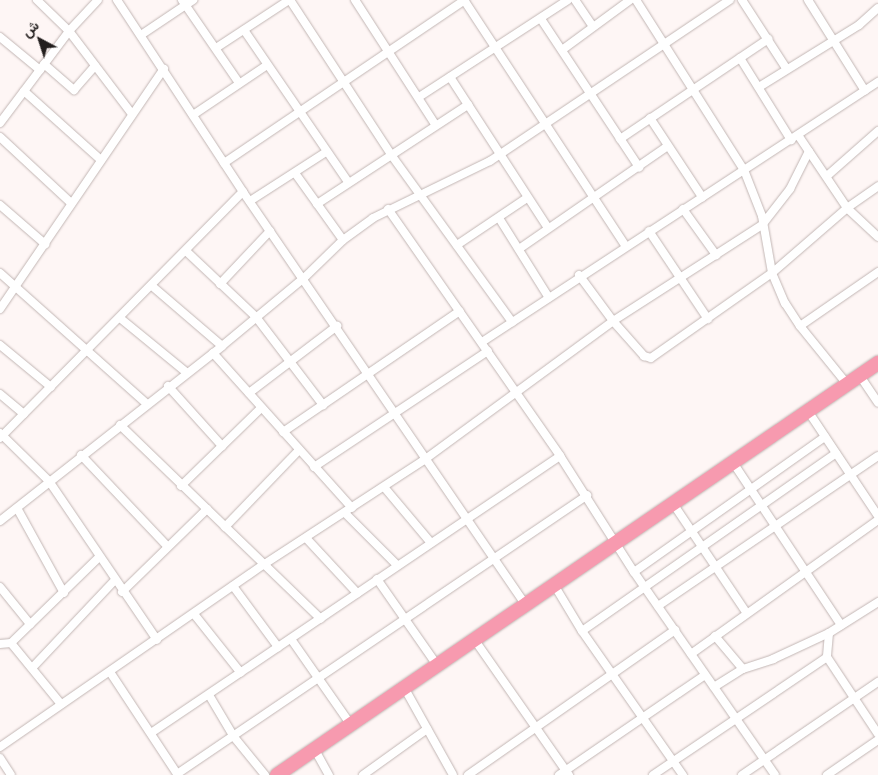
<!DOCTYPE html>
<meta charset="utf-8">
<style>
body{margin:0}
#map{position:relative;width:878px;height:775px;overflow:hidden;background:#fef6f5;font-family:Quicksand,Vazirmatn,sans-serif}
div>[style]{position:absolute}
.roads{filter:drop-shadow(0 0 1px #c2b6b4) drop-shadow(0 0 1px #c2b6b4)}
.street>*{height:8px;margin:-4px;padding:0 4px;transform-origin:4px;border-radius:4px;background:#fff}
.highway>*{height:14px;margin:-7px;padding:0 7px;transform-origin:7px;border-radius:7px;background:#f79aaf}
span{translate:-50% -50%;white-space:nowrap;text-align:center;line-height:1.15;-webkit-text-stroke:5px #fef6f5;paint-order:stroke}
.north{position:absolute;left:15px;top:15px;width:50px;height:50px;-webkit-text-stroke:4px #fef6f5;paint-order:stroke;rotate:320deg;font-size:14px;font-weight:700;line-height:20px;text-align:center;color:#231f1e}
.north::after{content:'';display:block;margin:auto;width:18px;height:22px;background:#231f1e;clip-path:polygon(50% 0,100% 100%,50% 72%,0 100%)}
</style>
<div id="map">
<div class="roads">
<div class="street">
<i style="left:37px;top:0;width:45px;rotate:44.1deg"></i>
<i style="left:69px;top:31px;width:104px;rotate:52.8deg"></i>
<i style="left:117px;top:0;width:230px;rotate:56.7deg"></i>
<i style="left:243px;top:192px;width:498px;rotate:55.6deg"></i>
<i style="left:182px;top:0;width:101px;rotate:55.5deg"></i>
<i style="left:290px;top:0;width:186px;rotate:56.8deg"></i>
<i style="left:392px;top:156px;width:205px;rotate:54.1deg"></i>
<i style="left:355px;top:0;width:148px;rotate:57.2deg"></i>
<i style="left:464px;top:0;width:295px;rotate:56.7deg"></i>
<i style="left:575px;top:0;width:32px;rotate:56deg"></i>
<i style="left:636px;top:0;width:201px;rotate:57.6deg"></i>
<i style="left:744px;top:170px;width:49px;rotate:68.6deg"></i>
<i style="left:762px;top:216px;width:58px;rotate:80deg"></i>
<i style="left:772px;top:273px;width:33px;rotate:67deg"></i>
<i style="left:785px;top:303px;width:27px;rotate:57deg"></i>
<i style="left:800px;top:326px;width:75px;rotate:51deg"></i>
<i style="left:742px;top:0;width:81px;rotate:57.1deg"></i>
<i style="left:808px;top:0;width:107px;rotate:57.9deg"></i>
<i style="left:541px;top:19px;width:178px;rotate:56.5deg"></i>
<i style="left:244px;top:30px;width:184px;rotate:55.6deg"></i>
<i style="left:141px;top:35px;width:63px;rotate:-33.9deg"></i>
<i style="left:0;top:37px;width:52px;rotate:39.5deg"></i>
<i style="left:216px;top:48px;width:87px;rotate:-33.3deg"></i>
<i style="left:562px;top:50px;width:84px;rotate:-36.3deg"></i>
<i style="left:740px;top:58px;width:97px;rotate:58.1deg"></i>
<i style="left:44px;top:64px;width:40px;rotate:41deg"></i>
<i style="left:74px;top:90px;width:32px;rotate:-49deg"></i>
<i style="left:450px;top:77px;width:180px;rotate:57deg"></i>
<i style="left:759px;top:87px;width:118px;rotate:-31.8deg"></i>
<i style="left:859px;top:25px;width:25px;rotate:-42deg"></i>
<i style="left:24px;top:91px;width:103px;rotate:41.9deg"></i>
<i style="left:419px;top:97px;width:178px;rotate:-33.1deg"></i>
<i style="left:193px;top:115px;width:89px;rotate:-34deg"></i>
<i style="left:650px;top:118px;width:95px;rotate:56.6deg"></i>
<i style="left:0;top:123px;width:115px;rotate:-53.1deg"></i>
<i style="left:69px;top:31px;width:42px;rotate:-46.9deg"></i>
<i style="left:798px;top:135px;width:88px;rotate:56.1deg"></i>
<i style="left:847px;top:208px;width:42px;rotate:43.1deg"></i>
<i style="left:0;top:137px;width:97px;rotate:42.9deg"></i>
<i style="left:620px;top:139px;width:179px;rotate:-34deg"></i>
<i style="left:224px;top:163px;width:291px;rotate:-34.1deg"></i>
<i style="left:295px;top:173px;width:82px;rotate:54.4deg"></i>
<i style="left:827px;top:176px;width:68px;rotate:-41.4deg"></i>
<i style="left:250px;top:201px;width:90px;rotate:-32.8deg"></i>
<i style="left:317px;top:204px;width:181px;rotate:-33.3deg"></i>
<i style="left:0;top:205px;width:60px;rotate:40.9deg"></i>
<i style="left:388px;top:209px;width:301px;rotate:55.1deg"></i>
<i style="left:560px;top:456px;width:138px;rotate:57.5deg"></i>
<i style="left:634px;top:572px;width:247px;rotate:55.2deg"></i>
<i style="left:683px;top:209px;width:57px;rotate:54.3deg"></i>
<i style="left:499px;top:218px;width:94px;rotate:58deg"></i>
<i style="left:649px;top:231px;width:106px;rotate:56.2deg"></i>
<i style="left:457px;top:245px;width:84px;rotate:-33.9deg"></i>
<i style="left:519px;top:249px;width:181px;rotate:-34.7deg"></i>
<i style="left:186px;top:251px;width:96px;rotate:43.3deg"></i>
<i style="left:256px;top:317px;width:111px;rotate:52.7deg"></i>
<i style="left:0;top:273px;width:195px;rotate:41.7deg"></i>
<i style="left:579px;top:275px;width:57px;rotate:53.5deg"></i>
<i style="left:613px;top:321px;width:47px;rotate:48.5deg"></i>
<i style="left:644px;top:356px;width:7px;rotate:16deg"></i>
<i style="left:651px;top:358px;width:148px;rotate:-35.1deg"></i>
<i style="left:772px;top:273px;width:99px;rotate:-40.9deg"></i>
<i style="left:847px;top:208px;width:38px;rotate:-35deg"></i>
<i style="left:220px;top:284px;width:73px;rotate:-46.7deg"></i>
<i style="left:152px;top:286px;width:92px;rotate:40.6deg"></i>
<i style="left:0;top:309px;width:291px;rotate:-55.7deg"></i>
<i style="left:120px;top:318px;width:85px;rotate:39.3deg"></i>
<i style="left:800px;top:326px;width:95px;rotate:-34.7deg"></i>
<i style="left:482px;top:342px;width:474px;rotate:-33.3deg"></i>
<i style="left:0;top:345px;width:66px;rotate:39.5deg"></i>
<i style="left:213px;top:353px;width:208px;rotate:48.1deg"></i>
<i style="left:860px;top:376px;width:32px;rotate:56deg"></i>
<i style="left:168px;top:386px;width:81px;rotate:48deg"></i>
<i style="left:249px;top:393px;width:111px;rotate:-37.3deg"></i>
<i style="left:0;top:394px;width:31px;rotate:40deg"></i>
<i style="left:808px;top:411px;width:126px;rotate:56.3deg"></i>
<i style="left:120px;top:425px;width:279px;rotate:44deg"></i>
<i style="left:283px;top:432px;width:214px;rotate:-34.4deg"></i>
<i style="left:0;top:433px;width:69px;rotate:44.4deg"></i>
<i style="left:49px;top:481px;width:192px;rotate:55.8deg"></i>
<i style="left:0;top:438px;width:346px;rotate:-45.4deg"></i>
<i style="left:81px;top:455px;width:125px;rotate:46.6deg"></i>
<i style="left:732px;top:461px;width:197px;rotate:56.4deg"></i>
<i style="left:314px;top:467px;width:209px;rotate:-33.7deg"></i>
<i style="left:181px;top:486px;width:112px;rotate:-44.3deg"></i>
<i style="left:384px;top:487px;width:73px;rotate:50deg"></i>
<i style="left:672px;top:502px;width:133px;rotate:56.1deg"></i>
<i style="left:17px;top:508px;width:97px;rotate:61.1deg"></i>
<i style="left:345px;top:513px;width:74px;rotate:45deg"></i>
<i style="left:0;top:521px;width:283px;rotate:-38.2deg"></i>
<i style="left:222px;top:346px;width:107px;rotate:-39.7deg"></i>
<i style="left:304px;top:278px;width:54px;rotate:-44.3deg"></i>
<i style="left:343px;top:240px;width:37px;rotate:-36deg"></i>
<i style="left:373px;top:218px;width:130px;rotate:-26deg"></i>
<i style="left:490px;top:161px;width:289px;rotate:-33.9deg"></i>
<i style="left:225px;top:527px;width:107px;rotate:-46.1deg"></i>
<i style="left:307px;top:539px;width:74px;rotate:47.2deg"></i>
<i style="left:634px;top:572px;width:234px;rotate:-35.3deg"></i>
<i style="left:377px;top:579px;width:105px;rotate:55.1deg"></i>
<i style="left:553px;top:583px;width:56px;rotate:58.9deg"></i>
<i style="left:582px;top:631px;width:176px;rotate:55deg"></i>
<i style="left:233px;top:586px;width:76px;rotate:53.6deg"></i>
<i style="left:0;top:587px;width:48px;rotate:51deg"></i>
<i style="left:122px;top:592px;width:119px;rotate:-44.3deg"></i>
<i style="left:658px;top:606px;width:266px;rotate:-34.3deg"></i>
<i style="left:194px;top:614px;width:75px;rotate:51.5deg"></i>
<i style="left:582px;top:631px;width:310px;rotate:-35deg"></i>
<i style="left:829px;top:633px;width:24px;rotate:95deg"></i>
<i style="left:827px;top:657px;width:92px;rotate:56.5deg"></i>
<i style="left:715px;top:636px;width:43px;rotate:49.7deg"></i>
<i style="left:291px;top:639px;width:105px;rotate:55.1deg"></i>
<i style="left:474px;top:639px;width:166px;rotate:55.1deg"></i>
<i style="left:11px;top:643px;width:79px;rotate:50.7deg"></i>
<i style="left:0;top:644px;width:11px;rotate:-5deg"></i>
<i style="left:11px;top:643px;width:123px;rotate:-44.3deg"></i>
<i style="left:691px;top:654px;width:230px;rotate:-35.6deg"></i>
<i style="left:33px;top:667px;width:118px;rotate:-46.7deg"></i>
<i style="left:110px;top:672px;width:123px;rotate:56.6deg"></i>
<i style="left:714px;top:687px;width:34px;rotate:-32deg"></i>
<i style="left:743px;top:669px;width:32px;rotate:-18deg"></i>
<i style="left:773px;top:659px;width:62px;rotate:-24.9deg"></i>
<i style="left:829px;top:633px;width:58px;rotate:-32.3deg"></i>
<i style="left:405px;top:689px;width:98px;rotate:60.8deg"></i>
<i style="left:209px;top:695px;width:49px;rotate:59.2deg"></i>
<i style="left:234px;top:737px;width:49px;rotate:50.8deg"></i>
<i style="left:151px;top:733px;width:494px;rotate:-34.1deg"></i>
<i style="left:0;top:747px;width:320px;rotate:-34.7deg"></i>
<i style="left:263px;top:565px;width:192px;rotate:-33.1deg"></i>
<i style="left:424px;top:460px;width:235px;rotate:-36.3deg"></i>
<i style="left:613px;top:321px;width:177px;rotate:-32.8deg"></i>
<i style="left:762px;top:225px;width:46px;rotate:-52.1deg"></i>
<i style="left:790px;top:189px;width:42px;rotate:-63.4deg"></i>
<i style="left:315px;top:750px;width:29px;rotate:61deg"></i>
<i style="left:0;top:758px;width:20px;rotate:57deg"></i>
<i style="left:177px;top:774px;width:496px;rotate:-34.2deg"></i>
<i style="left:363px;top:775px;width:79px;rotate:-35.7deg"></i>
<i style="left:468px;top:775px;width:253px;rotate:-35deg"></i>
<i style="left:559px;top:775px;width:177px;rotate:-34.4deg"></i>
<i style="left:653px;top:775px;width:210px;rotate:-34.1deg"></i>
<i style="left:742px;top:775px;width:165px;rotate:-34.4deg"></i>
<i style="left:827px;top:775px;width:62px;rotate:-34.5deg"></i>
</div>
<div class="highway">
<i style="left:277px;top:775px;width:729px;rotate:-34.43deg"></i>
</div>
</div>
<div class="north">ش</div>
</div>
